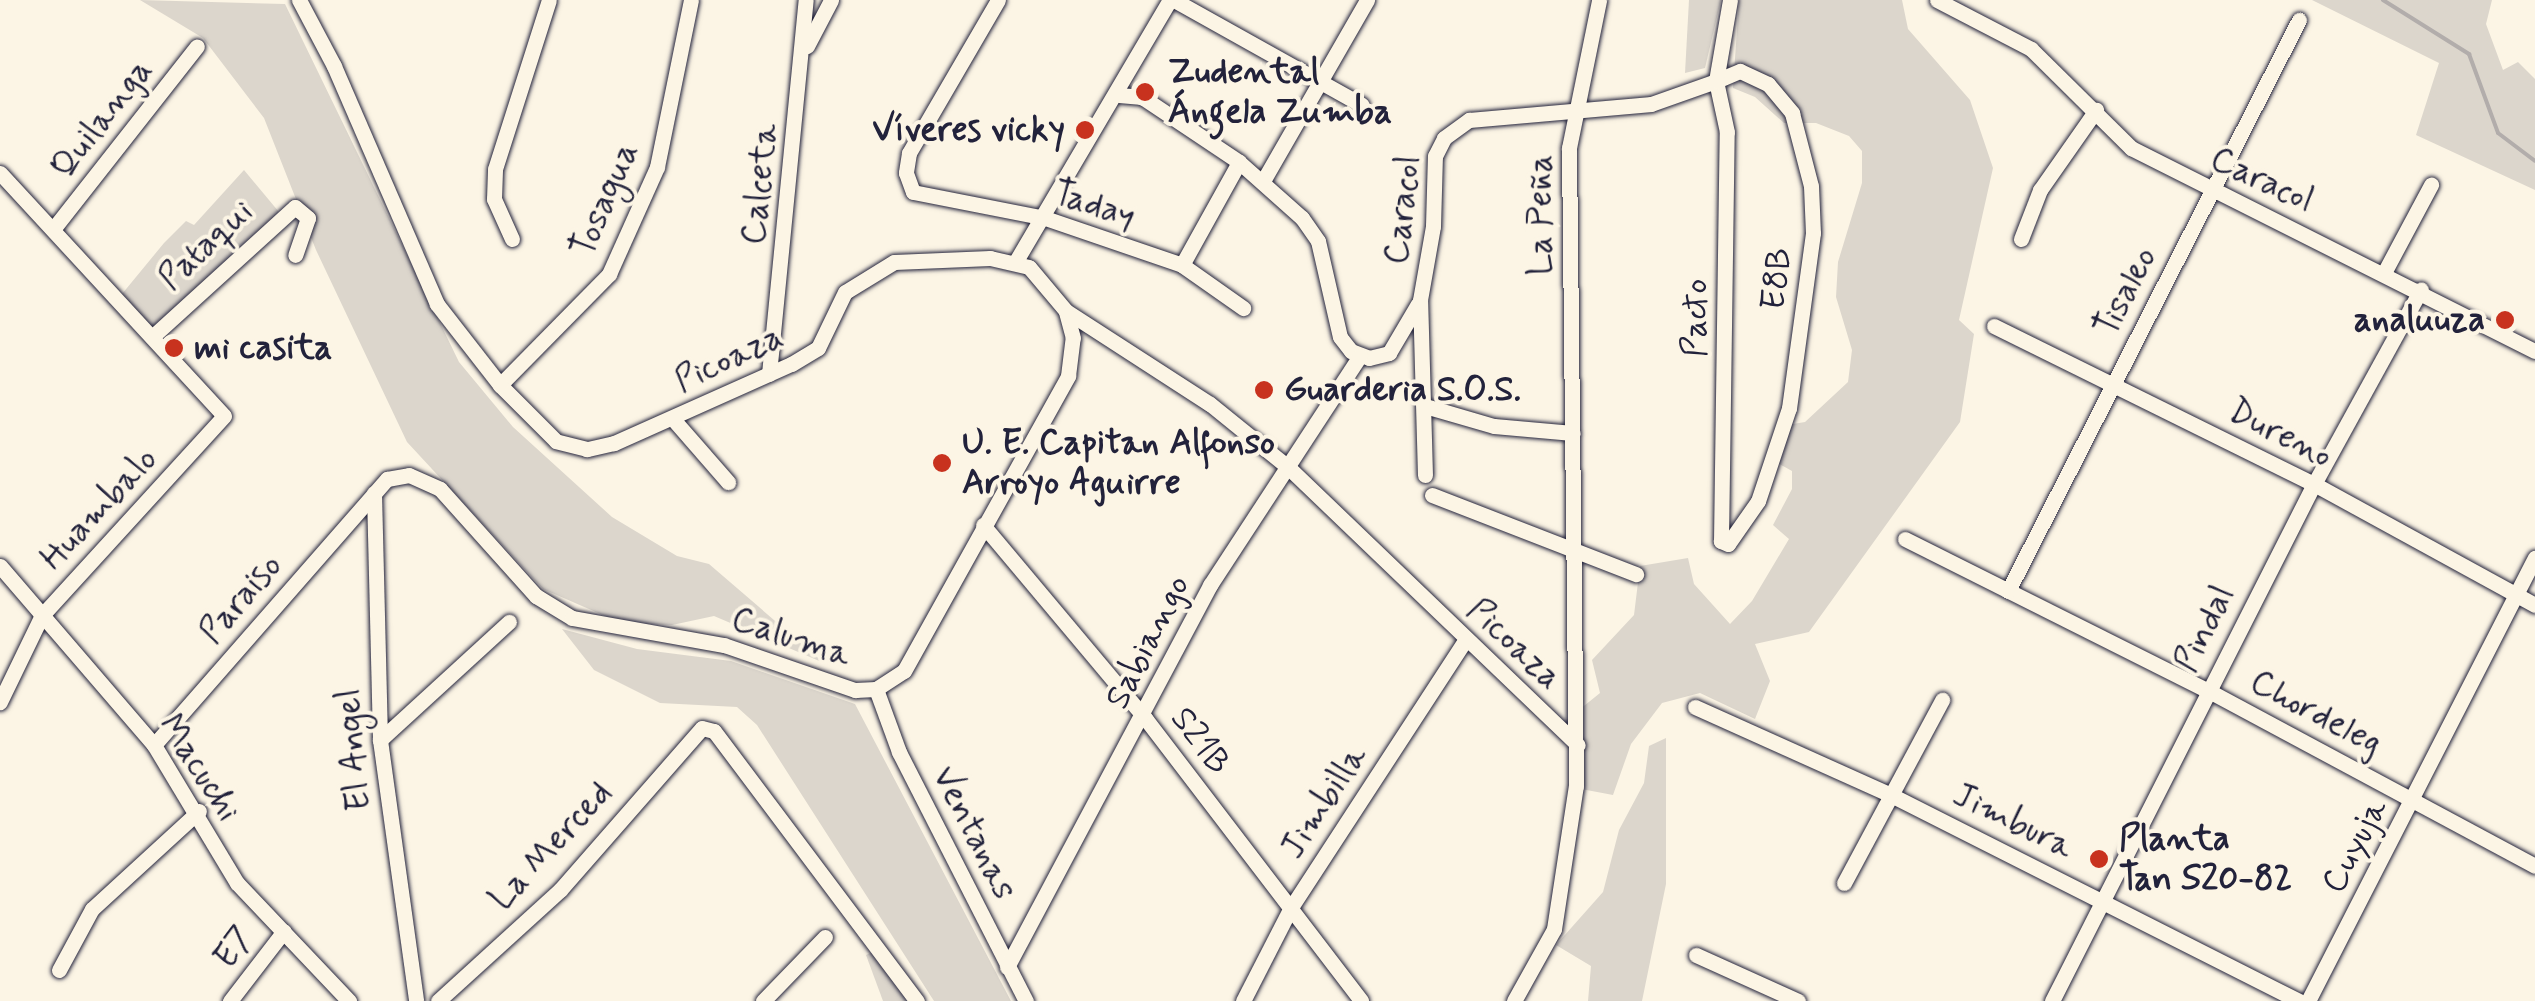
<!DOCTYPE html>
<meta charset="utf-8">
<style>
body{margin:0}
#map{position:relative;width:2535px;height:1001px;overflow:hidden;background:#fcf5e5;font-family:Mynerve,sans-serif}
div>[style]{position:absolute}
.green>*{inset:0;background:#dcd6cc}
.stream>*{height:4px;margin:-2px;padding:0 2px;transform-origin:2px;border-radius:2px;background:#b2adab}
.roads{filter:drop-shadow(0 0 2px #22223b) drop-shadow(0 0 2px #22223b)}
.minor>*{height:15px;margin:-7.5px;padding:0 7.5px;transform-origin:7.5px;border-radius:7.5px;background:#fcf5e5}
.dots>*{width:28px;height:28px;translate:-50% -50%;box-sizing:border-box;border:5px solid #fcf5e5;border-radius:50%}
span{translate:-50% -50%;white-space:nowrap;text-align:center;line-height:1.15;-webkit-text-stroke:8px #fcf5e5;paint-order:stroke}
.poi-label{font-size:35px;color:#22223b;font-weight:700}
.left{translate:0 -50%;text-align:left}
.right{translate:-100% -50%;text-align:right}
.street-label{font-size:35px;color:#22223b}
</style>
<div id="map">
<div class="green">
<i style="clip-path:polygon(140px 0,285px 4px,459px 362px,513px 427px,612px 517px,677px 556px,709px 564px,824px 663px,714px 616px,672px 625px,621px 623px,543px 589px,407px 442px,316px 250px,264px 118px,203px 38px)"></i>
<i style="clip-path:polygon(1689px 0,1721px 0,1705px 68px,1685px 73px)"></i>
<i style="clip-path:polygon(1739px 0,1902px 0,1908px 29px,1970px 100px,1993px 168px,1959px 320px,1974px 334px,1960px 422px,1809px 632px,1755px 644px,1770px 681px,1755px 719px,1700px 693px,1662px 703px,1631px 744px,1613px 795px,1576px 788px,1574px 714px,1600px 693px,1592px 660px,1634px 615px,1640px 566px,1688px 558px,1694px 584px,1730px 624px,1752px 601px,1789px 539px,1773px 525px,1792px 489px,1792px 471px,1774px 461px,1787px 425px,1805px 422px,1848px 382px,1852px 350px,1836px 297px,1838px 262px,1862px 183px,1862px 151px,1849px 136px,1816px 123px,1784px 123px,1755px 97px,1733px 88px)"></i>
<i style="clip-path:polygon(2312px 0,2492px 0,2486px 24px,2503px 70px,2518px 62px,2535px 79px,2535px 190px,2416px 135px,2439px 63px)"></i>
<i style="clip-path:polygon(244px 170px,279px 212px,153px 330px,122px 294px,164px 243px,186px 221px,194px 225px)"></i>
<i style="clip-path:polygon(562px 629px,637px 649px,731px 661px,855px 704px,1011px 1001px,934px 1001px,757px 725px,737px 707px,660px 703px,594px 670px)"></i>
<i style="clip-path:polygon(1666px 738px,1666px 884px,1642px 1001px,1588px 1001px,1591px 966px,1556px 945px,1603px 892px,1619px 830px,1644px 783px,1649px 746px)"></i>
<i style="clip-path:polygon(879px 949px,914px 1001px,883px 1001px,866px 955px)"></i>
</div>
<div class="stream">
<i style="left:2383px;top:0;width:102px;rotate:32.1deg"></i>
<i style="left:2469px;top:54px;width:84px;rotate:69.8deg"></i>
<i style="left:2498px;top:133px;width:46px;rotate:37.1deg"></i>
</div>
<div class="roads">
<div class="minor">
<i style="left:998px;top:0;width:177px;rotate:120.2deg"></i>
<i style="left:909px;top:153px;width:20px;rotate:99deg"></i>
<i style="left:906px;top:173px;width:20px;rotate:70deg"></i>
<i style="left:913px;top:192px;width:135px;rotate:11.1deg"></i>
<i style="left:1045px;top:218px;width:145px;rotate:18.9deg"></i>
<i style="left:1182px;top:265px;width:75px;rotate:35.2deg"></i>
<i style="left:1174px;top:0;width:215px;rotate:29.2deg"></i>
<i style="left:1937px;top:0;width:106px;rotate:27.5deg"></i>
<i style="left:2031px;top:49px;width:141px;rotate:44.7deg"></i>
<i style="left:2131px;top:148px;width:452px;rotate:26.7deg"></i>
<i style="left:807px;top:46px;width:52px;rotate:-62.4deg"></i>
<i style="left:1740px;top:71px;width:31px;rotate:25deg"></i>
<i style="left:1768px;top:84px;width:38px;rotate:50deg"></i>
<i style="left:1792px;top:113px;width:75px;rotate:75.4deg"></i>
<i style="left:1811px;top:186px;width:47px;rotate:87.6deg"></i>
<i style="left:1813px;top:233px;width:177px;rotate:97.8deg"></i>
<i style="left:1789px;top:408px;width:98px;rotate:108.4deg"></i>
<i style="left:1758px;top:501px;width:52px;rotate:124.9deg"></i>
<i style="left:1728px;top:544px;width:8px;rotate:-157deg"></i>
<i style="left:1721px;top:541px;width:409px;rotate:-89.2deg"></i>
<i style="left:1727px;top:132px;width:52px;rotate:-102.2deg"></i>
<i style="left:1716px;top:81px;width:26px;rotate:-23deg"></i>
<i style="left:1119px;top:95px;width:23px;rotate:5deg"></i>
<i style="left:1142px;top:97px;width:117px;rotate:33.8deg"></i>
<i style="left:1239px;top:162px;width:84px;rotate:41.6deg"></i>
<i style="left:1302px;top:218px;width:28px;rotate:55deg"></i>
<i style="left:1318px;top:241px;width:98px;rotate:77.1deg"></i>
<i style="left:1340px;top:337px;width:18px;rotate:52deg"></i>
<i style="left:1351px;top:351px;width:19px;rotate:21deg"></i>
<i style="left:1369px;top:358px;width:21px;rotate:-14deg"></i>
<i style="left:1389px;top:353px;width:57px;rotate:-59.4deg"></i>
<i style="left:0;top:173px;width:330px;rotate:47.3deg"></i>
<i style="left:224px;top:416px;width:270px;rotate:132.4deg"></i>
<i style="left:42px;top:615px;width:97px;rotate:115.8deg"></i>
<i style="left:1263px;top:181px;width:209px;rotate:-60.1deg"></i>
<i style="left:54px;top:228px;width:231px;rotate:-51.8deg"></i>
<i style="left:512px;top:239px;width:44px;rotate:-114.2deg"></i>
<i style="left:494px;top:199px;width:30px;rotate:-88deg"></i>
<i style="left:495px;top:169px;width:177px;rotate:-72.3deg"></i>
<i style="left:2021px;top:239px;width:53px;rotate:-68.8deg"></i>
<i style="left:2040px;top:190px;width:98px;rotate:-55deg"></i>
<i style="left:1016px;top:261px;width:303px;rotate:-59.5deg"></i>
<i style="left:1182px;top:265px;width:118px;rotate:-61deg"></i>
<i style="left:2385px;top:271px;width:98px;rotate:-61.9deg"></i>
<i style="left:1066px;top:311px;width:171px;rotate:32.9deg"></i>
<i style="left:1210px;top:404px;width:102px;rotate:39deg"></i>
<i style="left:1289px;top:468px;width:400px;rotate:43.8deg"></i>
<i style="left:1994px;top:326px;width:357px;rotate:26.3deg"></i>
<i style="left:2314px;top:484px;width:252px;rotate:28.7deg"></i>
<i style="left:152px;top:337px;width:193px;rotate:-42.3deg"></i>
<i style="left:295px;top:207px;width:17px;rotate:40deg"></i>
<i style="left:308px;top:218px;width:39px;rotate:109deg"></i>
<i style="left:769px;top:374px;width:376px;rotate:-84.4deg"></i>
<i style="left:500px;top:385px;width:156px;rotate:-45.5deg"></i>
<i style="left:609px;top:274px;width:117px;rotate:-65.8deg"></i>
<i style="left:657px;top:167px;width:170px;rotate:-78.5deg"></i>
<i style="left:1425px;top:406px;width:72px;rotate:16.2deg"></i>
<i style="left:1494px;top:426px;width:79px;rotate:5.1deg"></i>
<i style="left:673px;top:419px;width:84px;rotate:48.9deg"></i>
<i style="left:1425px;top:475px;width:175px;rotate:-91.6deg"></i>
<i style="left:1420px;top:300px;width:75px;rotate:-80deg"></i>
<i style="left:1433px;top:226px;width:70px;rotate:-88.4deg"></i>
<i style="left:1435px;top:156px;width:20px;rotate:-63deg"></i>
<i style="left:1444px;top:138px;width:31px;rotate:-36deg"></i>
<i style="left:1469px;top:120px;width:183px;rotate:-5deg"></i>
<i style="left:1651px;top:104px;width:69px;rotate:-19.5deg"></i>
<i style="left:1716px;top:81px;width:82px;rotate:-80.2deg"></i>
<i style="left:374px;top:493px;width:247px;rotate:88.6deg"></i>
<i style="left:380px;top:740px;width:263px;rotate:82.1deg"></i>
<i style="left:1432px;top:495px;width:219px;rotate:21.2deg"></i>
<i style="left:983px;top:525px;width:252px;rotate:50deg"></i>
<i style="left:1145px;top:718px;width:356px;rotate:52.6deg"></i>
<i style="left:1905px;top:539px;width:338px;rotate:26.6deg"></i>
<i style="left:2207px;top:690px;width:372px;rotate:28.2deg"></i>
<i style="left:0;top:566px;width:236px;rotate:49.3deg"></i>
<i style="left:154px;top:745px;width:161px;rotate:59deg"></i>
<i style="left:237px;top:883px;width:163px;rotate:46.5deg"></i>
<i style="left:2008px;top:591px;width:641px;rotate:-63deg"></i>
<i style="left:876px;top:689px;width:67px;rotate:69.9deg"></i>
<i style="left:899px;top:752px;width:280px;rotate:63deg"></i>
<i style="left:1695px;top:707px;width:215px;rotate:24.2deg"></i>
<i style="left:1891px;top:795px;width:457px;rotate:26.8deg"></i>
<i style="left:380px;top:740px;width:175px;rotate:-42.5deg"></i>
<i style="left:154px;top:745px;width:354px;rotate:-48.8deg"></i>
<i style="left:387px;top:479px;width:22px;rotate:-10deg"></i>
<i style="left:409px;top:475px;width:34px;rotate:24deg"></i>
<i style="left:440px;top:489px;width:144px;rotate:48.1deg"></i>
<i style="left:536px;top:596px;width:42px;rotate:31.4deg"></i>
<i style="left:572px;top:618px;width:154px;rotate:10.1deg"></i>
<i style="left:724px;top:645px;width:139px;rotate:19deg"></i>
<i style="left:855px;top:690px;width:21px;rotate:-3deg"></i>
<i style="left:876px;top:689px;width:33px;rotate:-33deg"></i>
<i style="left:904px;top:671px;width:338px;rotate:-60.9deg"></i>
<i style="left:1068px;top:376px;width:38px;rotate:-83deg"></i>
<i style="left:1073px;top:338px;width:28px;rotate:-105deg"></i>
<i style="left:1066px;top:311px;width:57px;rotate:-130.1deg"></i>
<i style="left:1029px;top:267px;width:40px;rotate:-167deg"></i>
<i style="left:990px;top:258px;width:96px;rotate:177.6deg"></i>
<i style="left:894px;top:262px;width:57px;rotate:148.5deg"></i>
<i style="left:845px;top:292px;width:62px;rotate:115.7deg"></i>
<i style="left:818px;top:348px;width:31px;rotate:149deg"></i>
<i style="left:791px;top:364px;width:194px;rotate:155.9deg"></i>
<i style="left:614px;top:443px;width:28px;rotate:167deg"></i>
<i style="left:587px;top:449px;width:32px;rotate:-166deg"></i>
<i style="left:556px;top:441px;width:79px;rotate:-135deg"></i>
<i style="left:500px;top:385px;width:103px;rotate:-127.9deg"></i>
<i style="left:437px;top:304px;width:259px;rotate:-113.4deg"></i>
<i style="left:334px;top:66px;width:75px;rotate:-117.9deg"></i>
<i style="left:1844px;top:883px;width:208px;rotate:-61.8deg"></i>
<i style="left:1696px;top:955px;width:112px;rotate:24.3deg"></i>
<i style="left:1007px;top:967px;width:433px;rotate:-62deg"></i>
<i style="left:1210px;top:585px;width:274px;rotate:-56.8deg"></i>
<i style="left:59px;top:970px;width:69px;rotate:-61.6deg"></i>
<i style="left:92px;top:909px;width:145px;rotate:-42.5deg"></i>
<i style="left:230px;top:1001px;width:88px;rotate:-52.4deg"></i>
<i style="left:438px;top:1001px;width:165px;rotate:-42.3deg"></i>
<i style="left:560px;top:890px;width:215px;rotate:-48.8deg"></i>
<i style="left:702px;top:728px;width:12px;rotate:14deg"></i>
<i style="left:714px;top:731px;width:338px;rotate:53.1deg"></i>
<i style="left:763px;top:1001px;width:89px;rotate:-45.9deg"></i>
<i style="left:1243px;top:1001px;width:103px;rotate:-62.9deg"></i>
<i style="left:1290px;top:909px;width:320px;rotate:-56.9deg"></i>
<i style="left:1514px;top:1001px;width:82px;rotate:-60.9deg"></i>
<i style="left:1554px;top:929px;width:145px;rotate:-81.3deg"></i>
<i style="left:1576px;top:786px;width:638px;rotate:-90.63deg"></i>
<i style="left:1569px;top:148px;width:151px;rotate:-78.5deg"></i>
<i style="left:2052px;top:1001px;width:580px;rotate:-63.13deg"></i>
<i style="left:2314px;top:484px;width:222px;rotate:-61.2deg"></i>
<i style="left:2308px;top:1001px;width:498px;rotate:-62.9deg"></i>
</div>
</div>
<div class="dots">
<i style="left:1145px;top:92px;background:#c8321e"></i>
<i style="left:1085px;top:130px;background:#c8321e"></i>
<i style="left:2505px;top:320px;background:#c8321e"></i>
<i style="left:174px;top:348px;background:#c8321e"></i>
<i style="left:1264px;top:390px;background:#c8321e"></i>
<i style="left:942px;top:463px;background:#c8321e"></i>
<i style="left:2099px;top:859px;background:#c8321e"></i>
</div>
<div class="poi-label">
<span class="left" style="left:1168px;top:92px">Zudental<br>Ángela Zumba</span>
<span class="right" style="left:1065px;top:130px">Víveres vicky</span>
<span class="right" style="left:2485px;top:320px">analuuza</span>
<span class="left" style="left:194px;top:348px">mi casita</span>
<span class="left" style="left:1284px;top:390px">Guarderia S.O.S.</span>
<span class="left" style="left:962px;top:463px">U. E. Capitan Alfonso<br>Arroyo Aguirre</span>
<span class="left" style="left:2119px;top:859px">Planta<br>Tan S20-82</span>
</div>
<div class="street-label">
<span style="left:102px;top:119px;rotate:-52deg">Quilanga</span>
<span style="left:2262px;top:180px;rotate:25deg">Caracol</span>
<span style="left:760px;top:184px;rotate:-84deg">Calceta</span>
<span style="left:605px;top:200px;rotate:-67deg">Tosagua</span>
<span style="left:1094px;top:205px;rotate:18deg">Taday</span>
<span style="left:1403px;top:210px;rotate:-83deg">Caracol</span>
<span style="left:1541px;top:215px;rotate:-90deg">La Peña</span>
<span style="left:206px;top:245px;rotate:-43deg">Pataqui</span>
<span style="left:1777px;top:279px;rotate:-83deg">E8B</span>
<span style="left:2126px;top:292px;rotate:-63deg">Tisaleo</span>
<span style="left:1696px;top:318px;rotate:-89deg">Pacto</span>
<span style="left:729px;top:359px;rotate:-25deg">Picoaza</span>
<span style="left:2280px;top:434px;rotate:27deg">Dureno</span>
<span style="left:99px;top:509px;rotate:-47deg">Huambalo</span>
<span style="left:241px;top:599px;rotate:-49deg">Paraiso</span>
<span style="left:2205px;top:629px;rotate:-63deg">Pindal</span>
<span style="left:791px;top:637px;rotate:18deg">Caluma</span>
<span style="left:1148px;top:642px;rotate:-63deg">Sabiango</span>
<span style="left:1514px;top:644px;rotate:43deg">Picoaza</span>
<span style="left:2316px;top:713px;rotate:28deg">Chordeleg</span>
<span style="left:1200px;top:741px;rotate:53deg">S21B</span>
<span style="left:354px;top:750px;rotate:-95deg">El Angel</span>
<span style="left:199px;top:768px;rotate:57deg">Macuchi</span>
<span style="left:1324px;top:802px;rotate:-57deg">Jimbilla</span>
<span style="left:2013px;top:821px;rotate:26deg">Jimbura</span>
<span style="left:974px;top:833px;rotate:63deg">Ventanas</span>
<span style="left:551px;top:846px;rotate:-47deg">La Merced</span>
<span style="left:2355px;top:846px;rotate:-62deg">Cuyuja</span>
<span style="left:234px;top:948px;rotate:-53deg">E7</span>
</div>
</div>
